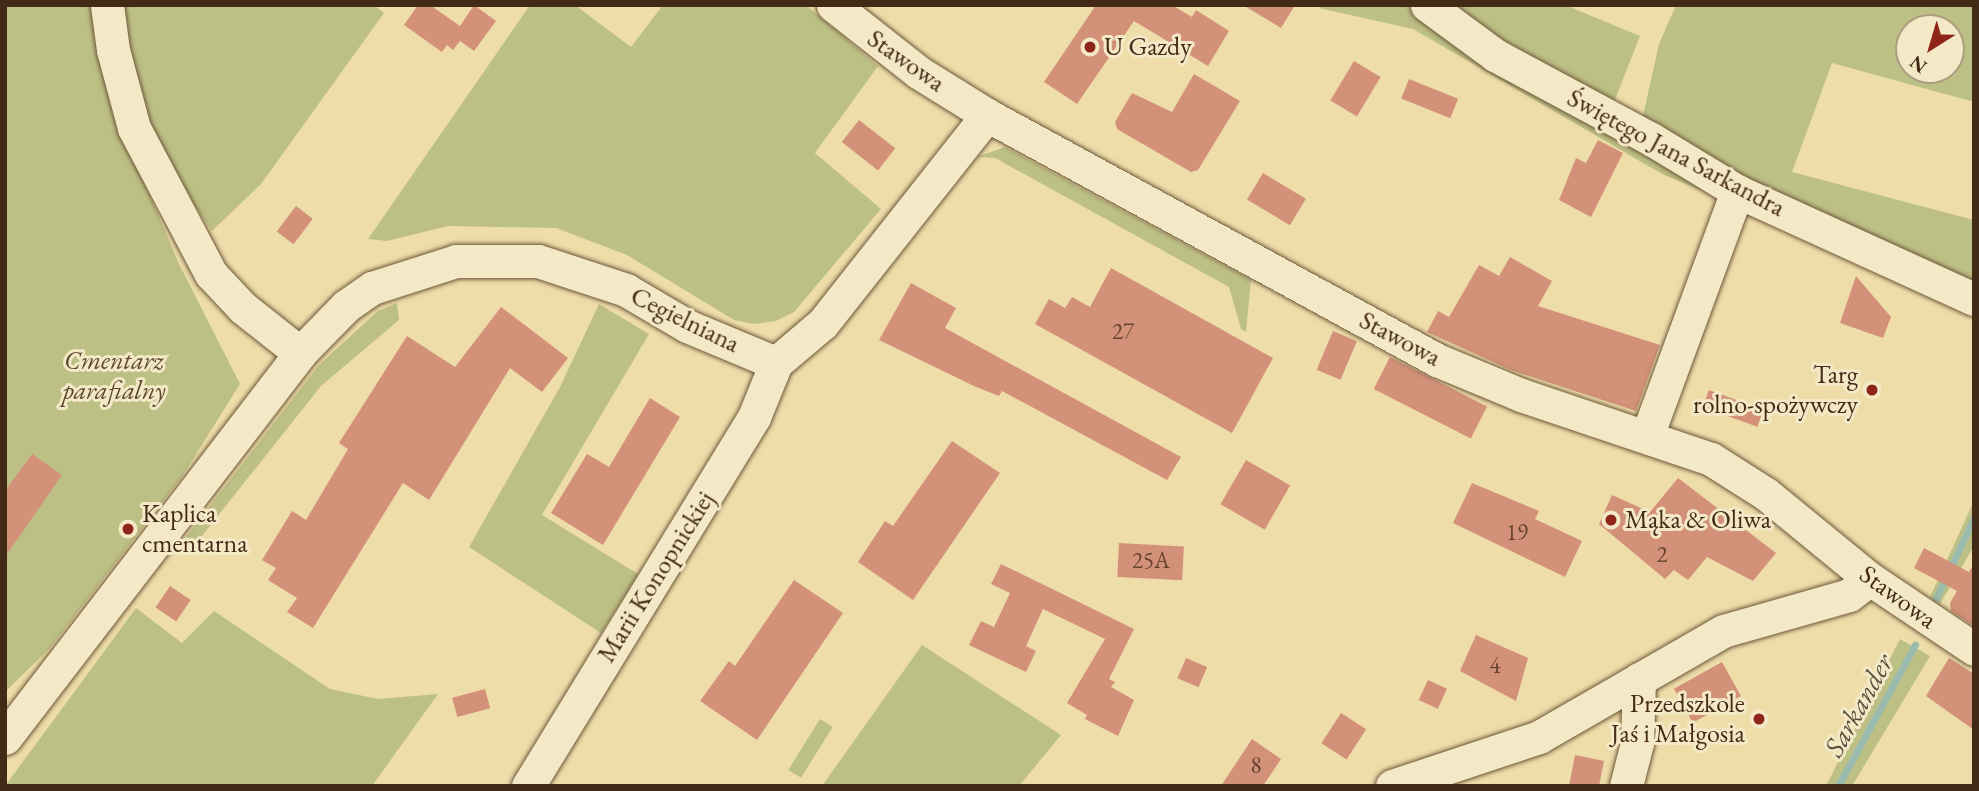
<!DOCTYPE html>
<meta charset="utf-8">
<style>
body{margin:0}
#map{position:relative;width:1979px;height:791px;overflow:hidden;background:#eedda9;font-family:"EB Garamond",serif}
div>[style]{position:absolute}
.green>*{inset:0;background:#bdc085;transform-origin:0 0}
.stream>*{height:7px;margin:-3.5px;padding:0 3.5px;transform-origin:3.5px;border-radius:3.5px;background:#9abbae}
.building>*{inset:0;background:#d3917a;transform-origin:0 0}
.roads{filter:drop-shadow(0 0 2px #6e573b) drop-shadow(0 0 2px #6e573b)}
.minor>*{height:33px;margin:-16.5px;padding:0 16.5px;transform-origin:16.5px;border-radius:16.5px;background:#f4e9c7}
.dots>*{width:19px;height:19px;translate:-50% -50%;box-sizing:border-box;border:4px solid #f4e9c7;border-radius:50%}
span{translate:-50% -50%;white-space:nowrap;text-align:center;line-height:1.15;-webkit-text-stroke:6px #f4e9c7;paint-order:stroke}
.number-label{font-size:23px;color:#67442f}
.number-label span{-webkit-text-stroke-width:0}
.poi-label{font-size:26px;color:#432a16}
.left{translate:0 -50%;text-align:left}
.right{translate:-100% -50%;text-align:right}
.street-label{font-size:26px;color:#432a16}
.park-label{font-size:26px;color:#5b482c;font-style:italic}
.water-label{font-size:28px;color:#594e3c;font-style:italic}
.frame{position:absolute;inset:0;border:7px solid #432a16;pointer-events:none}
.north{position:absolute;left:1895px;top:14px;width:70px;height:70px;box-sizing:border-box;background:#f4e9c7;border:2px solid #ad9d80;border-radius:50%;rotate:217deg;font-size:19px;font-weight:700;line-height:28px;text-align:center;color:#432a16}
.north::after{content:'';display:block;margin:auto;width:24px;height:32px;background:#8f2418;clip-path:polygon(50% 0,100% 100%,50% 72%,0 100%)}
</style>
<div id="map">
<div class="green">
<i style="clip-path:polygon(5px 5px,93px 5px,130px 149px,179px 264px,240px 384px,183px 475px,50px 648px,5px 692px)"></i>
<i style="clip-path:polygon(121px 5px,374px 5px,384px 13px,261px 184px,212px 231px,154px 147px)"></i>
<i style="clip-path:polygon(530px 5px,575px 5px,631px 47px,663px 5px,806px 5px,878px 66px,815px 153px,881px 209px,794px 312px,776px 321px,754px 324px,734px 320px,627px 255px,556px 228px,448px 226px,387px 241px,368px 239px)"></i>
<i style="clip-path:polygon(1321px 5px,1417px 5px,1712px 195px,1662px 174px,1413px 29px,1319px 8px)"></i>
<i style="clip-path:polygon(1446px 5px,1565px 5px,1640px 36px,1612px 107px,1487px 36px)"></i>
<i style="clip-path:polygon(evenodd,1676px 5px,1974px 5px,1974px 102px,1832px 63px,1792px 172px,1974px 220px,1974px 289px,1784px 200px,1642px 120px,1659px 44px,1676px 5px,1909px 28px,1951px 28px,1951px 70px,1909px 70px,1909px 28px)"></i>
<i style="clip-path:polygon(1005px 147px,1251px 280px,1246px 332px,1241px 329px,1229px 287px,995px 158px,977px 157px)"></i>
<i style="clip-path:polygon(397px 303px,399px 320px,321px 386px,190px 551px,182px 542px,319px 365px,378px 311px)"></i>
<i style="clip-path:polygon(599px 304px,649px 334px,542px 515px,638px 574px,601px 633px,469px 547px,560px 387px)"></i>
<i style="clip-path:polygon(1974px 501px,1974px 546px,1940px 604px,1930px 597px)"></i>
<i style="clip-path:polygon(136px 608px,182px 643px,214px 611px,330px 689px,378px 699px,438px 694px,372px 786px,5px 786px)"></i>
<i style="clip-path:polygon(1900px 639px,1930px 656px,1852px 786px,1826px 786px)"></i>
<i style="clip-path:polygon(922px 645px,1061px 735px,1019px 786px,822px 786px)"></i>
<i style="left:820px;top:719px;width:15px;height:60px;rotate:32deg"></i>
</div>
<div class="stream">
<i style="left:1936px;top:598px;width:89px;rotate:-64.6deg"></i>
<i style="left:1838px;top:786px;width:161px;rotate:-61.4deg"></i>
</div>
<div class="building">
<i style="clip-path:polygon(418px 5px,430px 5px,460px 26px,474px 5px,496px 21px,474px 51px,460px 41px,453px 50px,447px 45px,442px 52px,404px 25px)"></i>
<i style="clip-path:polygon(1096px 5px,1172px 5px,1192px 17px,1196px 10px,1229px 31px,1208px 66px,1134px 21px,1077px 104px,1044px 82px)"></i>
<i style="clip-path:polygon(1243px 5px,1295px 5px,1281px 28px)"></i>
<i style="left:1354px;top:61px;width:31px;height:46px;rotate:31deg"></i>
<i style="clip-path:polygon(1194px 74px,1240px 101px,1198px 170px,1191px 172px,1117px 129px,1115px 122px,1132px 93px,1172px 112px)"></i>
<i style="left:1409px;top:79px;width:53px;height:21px;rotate:22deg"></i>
<i style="left:859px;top:120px;width:46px;height:28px;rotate:38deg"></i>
<i style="clip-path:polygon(1598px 140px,1623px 153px,1591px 217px,1559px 200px,1576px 158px,1586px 163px)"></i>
<i style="left:1263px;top:173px;width:50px;height:31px;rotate:31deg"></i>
<i style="left:296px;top:206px;width:21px;height:32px;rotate:37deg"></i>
<i style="clip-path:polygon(1510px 257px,1552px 281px,1538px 306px,1660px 345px,1636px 411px,1511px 370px,1427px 332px,1438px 311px,1449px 317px,1479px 265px,1499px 276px)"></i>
<i style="clip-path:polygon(1111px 268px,1273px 358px,1232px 433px,1035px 324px,1049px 299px,1065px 308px,1072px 297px,1090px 307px)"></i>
<i style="clip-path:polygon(1856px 276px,1891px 317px,1883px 338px,1840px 323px)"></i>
<i style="clip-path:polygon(911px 283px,956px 308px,945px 328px,1181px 457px,1167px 480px,1002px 391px,999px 396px,976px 387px,879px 340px)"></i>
<i style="clip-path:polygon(501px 307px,568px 358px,542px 392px,510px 368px,429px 500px,403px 483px,313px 628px,287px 612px,297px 598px,268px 580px,276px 568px,262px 560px,292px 511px,306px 520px,348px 449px,339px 443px,407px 336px,455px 367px)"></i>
<i style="left:1333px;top:331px;width:26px;height:42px;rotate:23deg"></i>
<i style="left:1390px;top:357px;width:109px;height:36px;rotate:27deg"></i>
<i style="left:1709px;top:390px;width:58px;height:18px;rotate:20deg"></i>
<i style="clip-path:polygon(650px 398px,680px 417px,603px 545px,551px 513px,587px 454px,609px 467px)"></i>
<i style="clip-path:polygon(952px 441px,1000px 473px,913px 600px,858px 562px,885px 521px,893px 526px)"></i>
<i style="clip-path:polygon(32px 454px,62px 475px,5px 557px,5px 491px)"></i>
<i style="left:1246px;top:460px;width:51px;height:51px;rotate:30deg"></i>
<i style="clip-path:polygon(1678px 478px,1776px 553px,1753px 581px,1707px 557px,1688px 580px,1674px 570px,1665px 579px,1599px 524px,1612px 495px,1650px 512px)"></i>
<i style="clip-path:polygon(1472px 483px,1539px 511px,1535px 519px,1582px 541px,1565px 577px,1453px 523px)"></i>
<i style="left:1119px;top:543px;width:65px;height:34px;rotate:3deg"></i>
<i style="clip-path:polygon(1924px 548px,1969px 572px,1974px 564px,1974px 626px,1951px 611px,1950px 603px,1957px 591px,1914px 568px)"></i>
<i style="clip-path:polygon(1001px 564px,1134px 629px,1109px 679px,1115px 682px,1111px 687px,1134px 700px,1118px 736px,1085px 719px,1087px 715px,1067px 703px,1105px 639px,1043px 609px,1026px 646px,1036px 651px,1026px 672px,969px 645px,981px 621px,994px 627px,1010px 593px,991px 584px)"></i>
<i style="clip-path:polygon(794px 580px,843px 613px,757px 740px,700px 701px,729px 661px,735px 666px)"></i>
<i style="left:170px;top:586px;width:25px;height:26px;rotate:34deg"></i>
<i style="clip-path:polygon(1476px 635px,1528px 658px,1516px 701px,1460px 671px)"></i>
<i style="left:1186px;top:658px;width:23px;height:22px;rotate:23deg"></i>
<i style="clip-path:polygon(1949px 658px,1974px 674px,1974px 730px,1926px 696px)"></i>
<i style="left:1722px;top:662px;width:39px;height:55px;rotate:61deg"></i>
<i style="left:1428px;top:680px;width:21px;height:22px;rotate:25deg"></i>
<i style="left:485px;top:689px;width:20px;height:34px;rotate:75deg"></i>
<i style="left:1341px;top:713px;width:30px;height:36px;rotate:33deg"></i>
<i style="clip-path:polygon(1252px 739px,1281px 759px,1263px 786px,1221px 786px)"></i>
<i style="clip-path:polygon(1575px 755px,1604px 761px,1599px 786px,1569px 786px)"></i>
</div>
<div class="roads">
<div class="minor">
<i style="left:107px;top:5px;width:45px;rotate:82.4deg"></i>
<i style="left:113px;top:50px;width:81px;rotate:74.9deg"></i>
<i style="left:134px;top:128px;width:165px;rotate:62.2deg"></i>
<i style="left:211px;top:274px;width:47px;rotate:46.7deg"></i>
<i style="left:243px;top:308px;width:73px;rotate:38.3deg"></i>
<i style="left:833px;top:5px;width:108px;rotate:38.2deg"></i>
<i style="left:918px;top:72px;width:81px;rotate:31.9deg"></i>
<i style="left:987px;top:115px;width:512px;rotate:28.57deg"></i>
<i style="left:1437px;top:360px;width:91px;rotate:22.6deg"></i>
<i style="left:1521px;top:395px;width:200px;rotate:18.6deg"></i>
<i style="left:1711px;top:459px;width:65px;rotate:32.5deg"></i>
<i style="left:1766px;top:494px;width:134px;rotate:39.3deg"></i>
<i style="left:1870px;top:579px;width:125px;rotate:33.9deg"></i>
<i style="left:1427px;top:5px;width:84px;rotate:36.3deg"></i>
<i style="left:1495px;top:55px;width:177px;rotate:28.3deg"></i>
<i style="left:1651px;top:139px;width:100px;rotate:31.2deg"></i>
<i style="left:1737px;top:191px;width:260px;rotate:24.5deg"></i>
<i style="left:1647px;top:436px;width:261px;rotate:-69.8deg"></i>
<i style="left:5px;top:738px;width:485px;rotate:-52.5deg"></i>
<i style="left:300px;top:353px;width:66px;rotate:-45.6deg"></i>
<i style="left:346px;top:306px;width:32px;rotate:-35deg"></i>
<i style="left:372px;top:288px;width:88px;rotate:-17.8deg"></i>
<i style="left:456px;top:261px;width:82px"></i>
<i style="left:538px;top:261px;width:93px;rotate:18.2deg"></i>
<i style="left:626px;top:290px;width:71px;rotate:30.5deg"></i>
<i style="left:687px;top:326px;width:96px;rotate:22.6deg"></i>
<i style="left:528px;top:786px;width:433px;rotate:-58.5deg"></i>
<i style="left:754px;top:417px;width:58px;rotate:-67.8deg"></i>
<i style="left:776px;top:363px;width:62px;rotate:-40.4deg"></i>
<i style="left:823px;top:323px;width:265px;rotate:-51.7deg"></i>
<i style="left:1392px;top:786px;width:155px;rotate:-18.4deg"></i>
<i style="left:1539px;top:737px;width:212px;rotate:-29.9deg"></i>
<i style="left:1723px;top:631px;width:131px;rotate:-15.9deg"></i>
<i style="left:1849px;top:595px;width:26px;rotate:-37deg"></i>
<i style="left:1626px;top:786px;width:44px;rotate:-75.7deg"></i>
<i style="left:1637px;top:743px;width:64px;rotate:-88.2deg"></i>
</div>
</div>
<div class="dots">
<i style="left:1090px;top:47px;background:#8f2418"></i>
<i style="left:1872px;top:390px;background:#8f2418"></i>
<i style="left:1611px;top:520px;background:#8f2418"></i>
<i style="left:128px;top:529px;background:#8f2418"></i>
<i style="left:1759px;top:719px;background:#8f2418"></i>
</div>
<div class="number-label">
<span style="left:1123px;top:331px">27</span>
<span style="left:1517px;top:532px">19</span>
<span style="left:1662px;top:554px">2</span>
<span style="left:1151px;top:560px">25A</span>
<span style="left:1495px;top:665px">4</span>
<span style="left:1256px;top:765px">8</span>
</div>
<div class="poi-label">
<span class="left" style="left:1104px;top:47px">U Gazdy</span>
<span class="right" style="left:1858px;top:390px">Targ<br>rolno-spożywczy</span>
<span class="left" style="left:142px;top:529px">Kaplica<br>cmentarna</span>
<span class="left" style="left:1625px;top:520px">Mąka &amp; Oliwa</span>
<span class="right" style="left:1745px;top:719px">Przedszkole<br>Jaś i Małgosia</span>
</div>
<div class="street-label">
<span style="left:906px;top:61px;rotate:35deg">Stawowa</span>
<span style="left:1676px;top:153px;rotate:28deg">Świętego Jana Sarkandra</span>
<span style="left:685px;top:320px;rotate:26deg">Cegielniana</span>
<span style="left:1400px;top:339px;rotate:28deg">Stawowa</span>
<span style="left:656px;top:577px;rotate:-58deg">Marii Konopnickiej</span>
<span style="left:1898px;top:597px;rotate:36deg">Stawowa</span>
</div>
<div class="park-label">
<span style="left:114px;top:376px">Cmentarz<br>parafialny</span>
</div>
<div class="water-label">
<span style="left:1858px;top:705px;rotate:-61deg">Sarkander</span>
</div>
<div class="frame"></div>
<div class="north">N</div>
</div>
